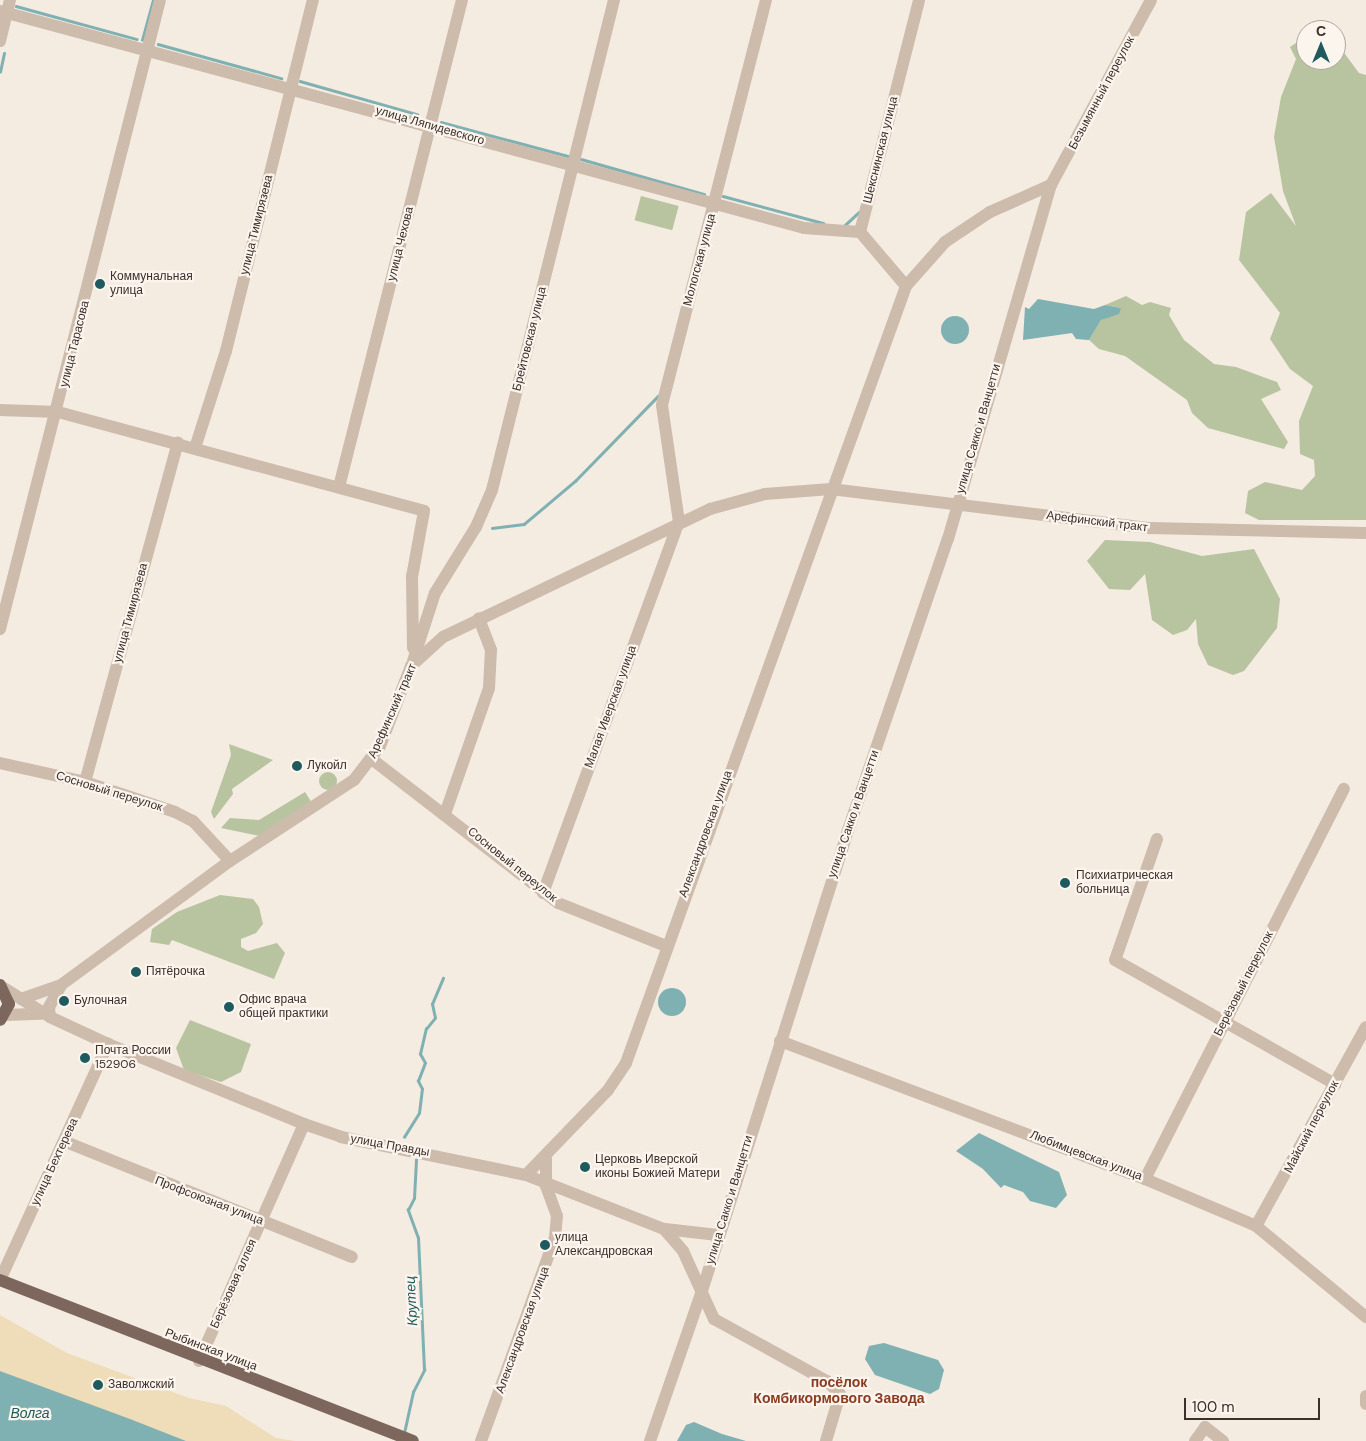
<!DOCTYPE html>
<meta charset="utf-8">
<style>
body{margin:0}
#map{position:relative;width:1366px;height:1441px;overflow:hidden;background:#f4ebe1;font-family:"DM Sans",sans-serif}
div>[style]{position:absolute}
.green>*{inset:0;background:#b8c4a0;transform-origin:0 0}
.round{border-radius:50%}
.sand>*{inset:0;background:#efdcb8}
.water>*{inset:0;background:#7fb0b2}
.stream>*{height:2.5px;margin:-1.25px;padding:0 1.25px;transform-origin:1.25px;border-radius:1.25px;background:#7fb0b2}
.minor>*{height:12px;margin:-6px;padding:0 6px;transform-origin:6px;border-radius:6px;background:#cdbbac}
.major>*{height:12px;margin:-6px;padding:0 6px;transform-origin:6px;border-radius:6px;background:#7d675c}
.dots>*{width:14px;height:14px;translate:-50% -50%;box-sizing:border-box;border:2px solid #fbf5ee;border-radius:50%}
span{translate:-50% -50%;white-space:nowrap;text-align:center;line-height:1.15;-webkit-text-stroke:4.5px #fbf5ee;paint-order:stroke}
.street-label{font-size:12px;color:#3b302b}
.poi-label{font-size:12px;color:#3b302b}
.left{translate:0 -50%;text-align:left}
.water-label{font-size:14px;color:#1f5a5e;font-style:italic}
.neighbourhood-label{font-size:14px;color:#8c3b22;font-weight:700}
.north{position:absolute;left:1296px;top:20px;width:50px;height:50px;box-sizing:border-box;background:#fbf5ee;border:1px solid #aea6a0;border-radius:50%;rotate:0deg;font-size:14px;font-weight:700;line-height:20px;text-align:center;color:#3b302b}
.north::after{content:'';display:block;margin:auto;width:18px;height:22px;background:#1f5a5e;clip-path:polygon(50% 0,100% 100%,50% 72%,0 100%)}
.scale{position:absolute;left:1184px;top:1398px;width:136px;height:22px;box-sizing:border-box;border:2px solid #3b302b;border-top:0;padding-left:6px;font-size:15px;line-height:18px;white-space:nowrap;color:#3b302b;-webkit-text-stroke:4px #fbf5ee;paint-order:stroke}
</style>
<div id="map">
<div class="green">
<i style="clip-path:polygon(1306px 36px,1306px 60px,1336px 60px,1336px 42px,1359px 73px,1366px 75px,1366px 520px,1259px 520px,1245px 513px,1248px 491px,1265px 482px,1302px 490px,1315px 476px,1314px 460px,1300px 454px,1299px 421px,1313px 386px,1290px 369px,1270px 339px,1280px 313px,1239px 260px,1246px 212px,1271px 193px,1296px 226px,1283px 191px,1274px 137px,1281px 97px,1296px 59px,1290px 47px)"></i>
<i style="left:641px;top:196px;width:39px;height:25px;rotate:15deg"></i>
<i style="clip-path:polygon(1126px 296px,1142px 305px,1150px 302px,1171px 308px,1169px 315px,1184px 340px,1214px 364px,1236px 367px,1277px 382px,1281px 390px,1261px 399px,1288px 442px,1284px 449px,1208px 428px,1192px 413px,1187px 400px,1125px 356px,1099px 349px,1089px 340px,1101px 320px,1121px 308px,1105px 305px)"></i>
<i style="clip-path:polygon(1105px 540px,1150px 542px,1202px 556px,1254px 549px,1280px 599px,1277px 628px,1244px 671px,1233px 675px,1208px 665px,1198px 644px,1196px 619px,1187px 630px,1173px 635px,1152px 620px,1145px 574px,1130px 590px,1109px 589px,1087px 561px)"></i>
<i style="clip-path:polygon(229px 744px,273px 760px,232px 789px,233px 794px,214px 819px,211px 812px,231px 755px)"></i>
<i class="round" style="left:319px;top:772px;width:18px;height:18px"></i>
<i style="clip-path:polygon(305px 792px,312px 803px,260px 836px,221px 828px,230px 818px,259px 820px)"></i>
<i style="clip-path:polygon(220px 895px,253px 899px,259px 907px,263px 924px,256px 933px,241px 939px,241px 947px,248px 951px,277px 943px,285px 953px,274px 979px,172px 940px,169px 945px,150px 942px,152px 929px,177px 912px)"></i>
<i style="clip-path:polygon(190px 1020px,251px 1044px,241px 1072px,221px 1082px,184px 1070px,176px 1048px)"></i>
</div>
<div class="sand">
<i style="clip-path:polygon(0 1315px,67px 1353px,189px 1398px,226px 1406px,276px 1438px,295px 1441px,186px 1441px,0 1371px)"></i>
</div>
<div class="water">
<i style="clip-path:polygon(1038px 299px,1094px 309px,1105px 305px,1121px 308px,1119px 314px,1101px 320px,1089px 340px,1076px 339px,1072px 333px,1023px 340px,1025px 307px,1029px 309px)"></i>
<i class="round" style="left:941px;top:316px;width:28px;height:28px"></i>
<i class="round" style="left:658px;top:988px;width:28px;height:28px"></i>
<i style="clip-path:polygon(979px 1133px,1059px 1172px,1067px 1195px,1056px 1208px,1030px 1201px,1023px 1192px,1004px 1185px,1001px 1188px,983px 1169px,956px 1151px)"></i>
<i style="clip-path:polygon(884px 1343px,938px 1360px,944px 1370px,939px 1389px,930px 1394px,875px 1375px,865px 1359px,869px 1346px)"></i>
<i style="clip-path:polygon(0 1371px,130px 1419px,186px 1441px,0 1441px)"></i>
<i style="clip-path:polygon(694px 1422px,722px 1434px,746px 1441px,677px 1441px,686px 1425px)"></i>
</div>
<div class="stream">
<i style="left:16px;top:6px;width:125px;rotate:15.3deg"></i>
<i style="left:142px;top:40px;width:41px;rotate:-74.6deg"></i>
<i style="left:158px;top:44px;width:128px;rotate:15.5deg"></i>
<i style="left:0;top:72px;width:19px;rotate:-78deg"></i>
<i style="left:300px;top:81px;width:122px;rotate:15.8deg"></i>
<i style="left:441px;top:122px;width:131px;rotate:15deg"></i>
<i style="left:581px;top:159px;width:128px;rotate:15.9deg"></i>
<i style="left:723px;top:196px;width:104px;rotate:15.1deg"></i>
<i style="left:845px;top:225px;width:19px;rotate:-43deg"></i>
<i style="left:492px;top:528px;width:32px;rotate:-7deg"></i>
<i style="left:524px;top:524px;width:67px;rotate:-40.1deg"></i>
<i style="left:575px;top:481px;width:119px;rotate:-45.7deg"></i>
<i style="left:404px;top:1137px;width:28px;rotate:-58deg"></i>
<i style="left:419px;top:1113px;width:24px;rotate:-83deg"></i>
<i style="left:422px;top:1089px;width:9px;rotate:-117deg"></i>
<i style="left:418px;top:1081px;width:19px;rotate:-69deg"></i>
<i style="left:425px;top:1063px;width:10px;rotate:-119deg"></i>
<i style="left:420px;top:1054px;width:26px;rotate:-77deg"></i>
<i style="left:426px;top:1029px;width:14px;rotate:-51deg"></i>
<i style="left:435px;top:1018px;width:14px;rotate:-102deg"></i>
<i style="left:432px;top:1004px;width:28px;rotate:-67deg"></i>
<i style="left:404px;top:1433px;width:42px;rotate:-77.6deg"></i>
<i style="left:413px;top:1392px;width:25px;rotate:-63deg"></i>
<i style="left:424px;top:1370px;width:132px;rotate:-92.6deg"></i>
<i style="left:418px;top:1238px;width:30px;rotate:-110deg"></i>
<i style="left:408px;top:1210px;width:13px;rotate:-63deg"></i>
<i style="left:414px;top:1198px;width:38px;rotate:-87deg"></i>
</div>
<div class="minor">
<i style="left:0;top:11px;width:833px;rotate:15.1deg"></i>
<i style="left:804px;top:228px;width:56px;rotate:4.1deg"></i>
<i style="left:0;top:41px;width:42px;rotate:-76.3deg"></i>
<i style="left:906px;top:286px;width:71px;rotate:-130.4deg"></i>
<i style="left:860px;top:232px;width:239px;rotate:-75.7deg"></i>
<i style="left:0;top:410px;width:58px;rotate:2deg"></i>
<i style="left:58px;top:412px;width:379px;rotate:15.1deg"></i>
<i style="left:424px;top:511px;width:67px;rotate:100.3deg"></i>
<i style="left:412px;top:577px;width:71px;rotate:89.2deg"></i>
<i style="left:195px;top:448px;width:102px;rotate:-72.3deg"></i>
<i style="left:226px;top:351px;width:362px;rotate:-76.1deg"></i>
<i style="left:339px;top:487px;width:502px;rotate:-75.83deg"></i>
<i style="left:0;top:629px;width:649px;rotate:-75.73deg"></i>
<i style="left:413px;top:661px;width:71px;rotate:-72.1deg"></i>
<i style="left:435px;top:593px;width:78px;rotate:-58.2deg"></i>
<i style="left:476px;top:527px;width:40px;rotate:-66.6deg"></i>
<i style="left:492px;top:490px;width:505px;rotate:-76.02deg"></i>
<i style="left:373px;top:760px;width:234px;rotate:37.7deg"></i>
<i style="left:558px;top:903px;width:116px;rotate:21.7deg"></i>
<i style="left:0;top:763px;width:87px;rotate:12.6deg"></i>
<i style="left:85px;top:782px;width:95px;rotate:18.4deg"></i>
<i style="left:175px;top:812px;width:20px;rotate:27deg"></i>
<i style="left:193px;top:821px;width:54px;rotate:47.2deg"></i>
<i style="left:85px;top:782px;width:352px;rotate:-74.7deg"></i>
<i style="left:446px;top:811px;width:130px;rotate:-70.7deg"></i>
<i style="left:489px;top:688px;width:38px;rotate:-87deg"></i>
<i style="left:491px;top:650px;width:34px;rotate:-111deg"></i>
<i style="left:1157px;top:839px;width:128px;rotate:109.1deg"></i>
<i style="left:1115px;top:960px;width:253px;rotate:29.4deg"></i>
<i style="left:543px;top:893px;width:395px;rotate:-69.9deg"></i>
<i style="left:679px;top:522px;width:118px;rotate:-98.3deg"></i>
<i style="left:662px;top:405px;width:418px;rotate:-75.6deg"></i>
<i style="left:4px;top:988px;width:54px;rotate:32.2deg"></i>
<i style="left:50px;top:1017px;width:64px;rotate:25deg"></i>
<i style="left:108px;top:1044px;width:212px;rotate:22.2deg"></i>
<i style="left:304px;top:1124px;width:39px;rotate:19deg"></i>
<i style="left:341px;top:1137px;width:189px;rotate:11.6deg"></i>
<i style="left:526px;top:1175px;width:148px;rotate:21.4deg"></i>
<i style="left:664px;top:1229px;width:29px;rotate:49deg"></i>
<i style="left:683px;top:1251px;width:75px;rotate:65.5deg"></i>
<i style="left:714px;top:1319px;width:129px;rotate:28.8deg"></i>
<i style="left:827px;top:1381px;width:18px;rotate:45deg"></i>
<i style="left:840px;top:1394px;width:49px;rotate:106.6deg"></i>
<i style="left:21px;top:999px;width:42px;rotate:-19.3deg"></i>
<i style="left:61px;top:985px;width:210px;rotate:-36.3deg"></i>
<i style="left:230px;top:861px;width:148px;rotate:-33.2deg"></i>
<i style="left:354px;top:780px;width:43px;rotate:-52.6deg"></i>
<i style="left:380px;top:746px;width:86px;rotate:-68.8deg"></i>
<i style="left:411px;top:666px;width:43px;rotate:-42.2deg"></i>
<i style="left:443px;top:637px;width:296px;rotate:-25.6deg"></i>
<i style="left:710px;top:509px;width:57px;rotate:-15.3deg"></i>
<i style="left:765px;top:494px;width:66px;rotate:-4.3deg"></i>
<i style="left:831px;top:489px;width:321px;rotate:7deg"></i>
<i style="left:1150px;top:528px;width:216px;rotate:1.3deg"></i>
<i style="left:5px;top:1015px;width:36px;rotate:-2deg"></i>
<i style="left:50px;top:1017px;width:10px;rotate:-96deg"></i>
<i style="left:49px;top:1007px;width:25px;rotate:-61deg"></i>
<i style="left:780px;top:1041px;width:390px;rotate:20.7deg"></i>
<i style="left:1145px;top:1179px;width:121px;rotate:22.9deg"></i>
<i style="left:1256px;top:1226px;width:143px;rotate:39.6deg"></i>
<i style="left:66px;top:1142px;width:308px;rotate:21.9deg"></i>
<i style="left:526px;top:1175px;width:118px;rotate:-46deg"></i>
<i style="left:608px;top:1090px;width:32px;rotate:-56deg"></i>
<i style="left:626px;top:1063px;width:826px;rotate:-70.18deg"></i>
<i style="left:906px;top:286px;width:59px;rotate:-48.4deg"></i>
<i style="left:945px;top:242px;width:54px;rotate:-33.7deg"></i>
<i style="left:990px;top:212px;width:67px;rotate:-23.9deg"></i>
<i style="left:1145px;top:1179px;width:438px;rotate:-63deg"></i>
<i style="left:1256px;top:1226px;width:227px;rotate:-61.1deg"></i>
<i style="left:665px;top:1229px;width:53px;rotate:6.5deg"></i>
<i style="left:718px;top:1235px;width:6px;rotate:99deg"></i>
<i style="left:0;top:1280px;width:260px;rotate:-65.4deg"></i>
<i style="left:199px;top:1361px;width:259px;rotate:-66.1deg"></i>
<i style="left:1366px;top:1396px;width:8px;rotate:90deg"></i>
<i style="left:481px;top:1441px;width:216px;rotate:-70deg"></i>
<i style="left:555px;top:1238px;width:22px;rotate:-85deg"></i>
<i style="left:557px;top:1216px;width:32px;rotate:-110deg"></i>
<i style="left:546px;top:1186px;width:27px;rotate:-90deg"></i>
<i style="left:650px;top:1441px;width:156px;rotate:-70.9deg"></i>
<i style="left:701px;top:1294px;width:477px;rotate:-72.4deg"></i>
<i style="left:845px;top:839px;width:317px;rotate:-71.1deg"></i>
<i style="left:948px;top:539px;width:369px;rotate:-73.8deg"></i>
<i style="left:1051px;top:185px;width:210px;rotate:-61.6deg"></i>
<i style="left:1195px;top:1441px;width:17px;rotate:-54deg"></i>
<i style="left:1205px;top:1427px;width:23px;rotate:38deg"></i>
</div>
<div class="major">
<i style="left:0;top:985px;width:21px;rotate:65deg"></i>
<i style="left:9px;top:1004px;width:18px;rotate:119deg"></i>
<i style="left:0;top:1280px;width:443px;rotate:21.3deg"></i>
</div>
<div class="dots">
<i style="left:100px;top:284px;background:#1f5a5e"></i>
<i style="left:297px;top:766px;background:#1f5a5e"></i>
<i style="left:1065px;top:883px;background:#1f5a5e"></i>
<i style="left:136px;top:972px;background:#1f5a5e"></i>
<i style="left:64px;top:1001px;background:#1f5a5e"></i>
<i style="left:229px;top:1007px;background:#1f5a5e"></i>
<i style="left:85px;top:1058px;background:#1f5a5e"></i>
<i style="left:585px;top:1167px;background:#1f5a5e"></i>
<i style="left:545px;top:1245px;background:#1f5a5e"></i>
<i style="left:98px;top:1385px;background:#1f5a5e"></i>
</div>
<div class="street-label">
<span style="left:1102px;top:93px;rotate:-62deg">Безымянный переулок</span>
<span style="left:430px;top:126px;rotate:16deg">улица Ляпидевского</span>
<span style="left:881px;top:150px;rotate:-76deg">Шекснинская улица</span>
<span style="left:257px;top:225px;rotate:-76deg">улица Тимирязева</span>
<span style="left:401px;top:244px;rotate:-76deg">улица Чехова</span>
<span style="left:700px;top:260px;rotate:-75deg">Мологская улица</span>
<span style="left:530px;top:339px;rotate:-76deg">Брейтовская улица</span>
<span style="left:75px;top:344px;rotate:-76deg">улица Тарасова</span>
<span style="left:979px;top:429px;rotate:-74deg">улица Сакко и Ванцетти</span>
<span style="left:1097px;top:522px;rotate:7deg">Арефинский тракт</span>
<span style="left:131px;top:613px;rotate:-75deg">улица Тимирязева</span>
<span style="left:611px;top:707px;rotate:-70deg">Малая Иверская улица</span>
<span style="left:393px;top:711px;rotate:-66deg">Арефинский тракт</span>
<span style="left:109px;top:792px;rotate:17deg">Сосновый переулок</span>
<span style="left:854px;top:814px;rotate:-71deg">улица Сакко и Ванцетти</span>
<span style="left:706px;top:834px;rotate:-70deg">Александровская улица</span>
<span style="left:512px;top:865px;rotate:39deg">Сосновый переулок</span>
<span style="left:1244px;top:984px;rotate:-63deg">Берёзовый переулок</span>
<span style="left:1312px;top:1127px;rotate:-62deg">Майский переулок</span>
<span style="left:390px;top:1146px;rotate:10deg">улица Правды</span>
<span style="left:1086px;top:1156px;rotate:21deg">Любимцевская улица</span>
<span style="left:55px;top:1162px;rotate:-65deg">улица Бехтерева</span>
<span style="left:730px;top:1200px;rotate:-73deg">улица Сакко и Ванцетти</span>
<span style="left:209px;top:1201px;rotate:21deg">Профсоюзная улица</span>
<span style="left:234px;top:1284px;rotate:-66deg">Берёзовая аллея</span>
<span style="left:523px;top:1330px;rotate:-70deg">Александровская улица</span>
<span style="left:211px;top:1350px;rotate:21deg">Рыбинская улица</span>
</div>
<div class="poi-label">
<span class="left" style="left:110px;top:284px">Коммунальная<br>улица</span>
<span class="left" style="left:307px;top:766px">Лукойл</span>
<span class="left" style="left:1076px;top:883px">Психиатрическая<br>больница</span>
<span class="left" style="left:146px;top:972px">Пятёрочка</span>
<span class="left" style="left:239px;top:1007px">Офис врача<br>общей практики</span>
<span class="left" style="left:74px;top:1001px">Булочная</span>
<span class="left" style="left:95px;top:1058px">Почта России<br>152906</span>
<span class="left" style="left:595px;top:1167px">Церковь Иверской<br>иконы Божией Матери</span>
<span class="left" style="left:555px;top:1245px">улица<br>Александровская</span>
<span class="left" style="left:108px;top:1385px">Заволжский</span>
</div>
<div class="water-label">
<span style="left:411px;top:1301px;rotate:-93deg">Крутец</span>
<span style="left:30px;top:1413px">Волга</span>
</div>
<div class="neighbourhood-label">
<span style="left:839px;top:1390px">посёлок<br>Комбикормового Завода</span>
</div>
<div class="north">С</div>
<div class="scale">100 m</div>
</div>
